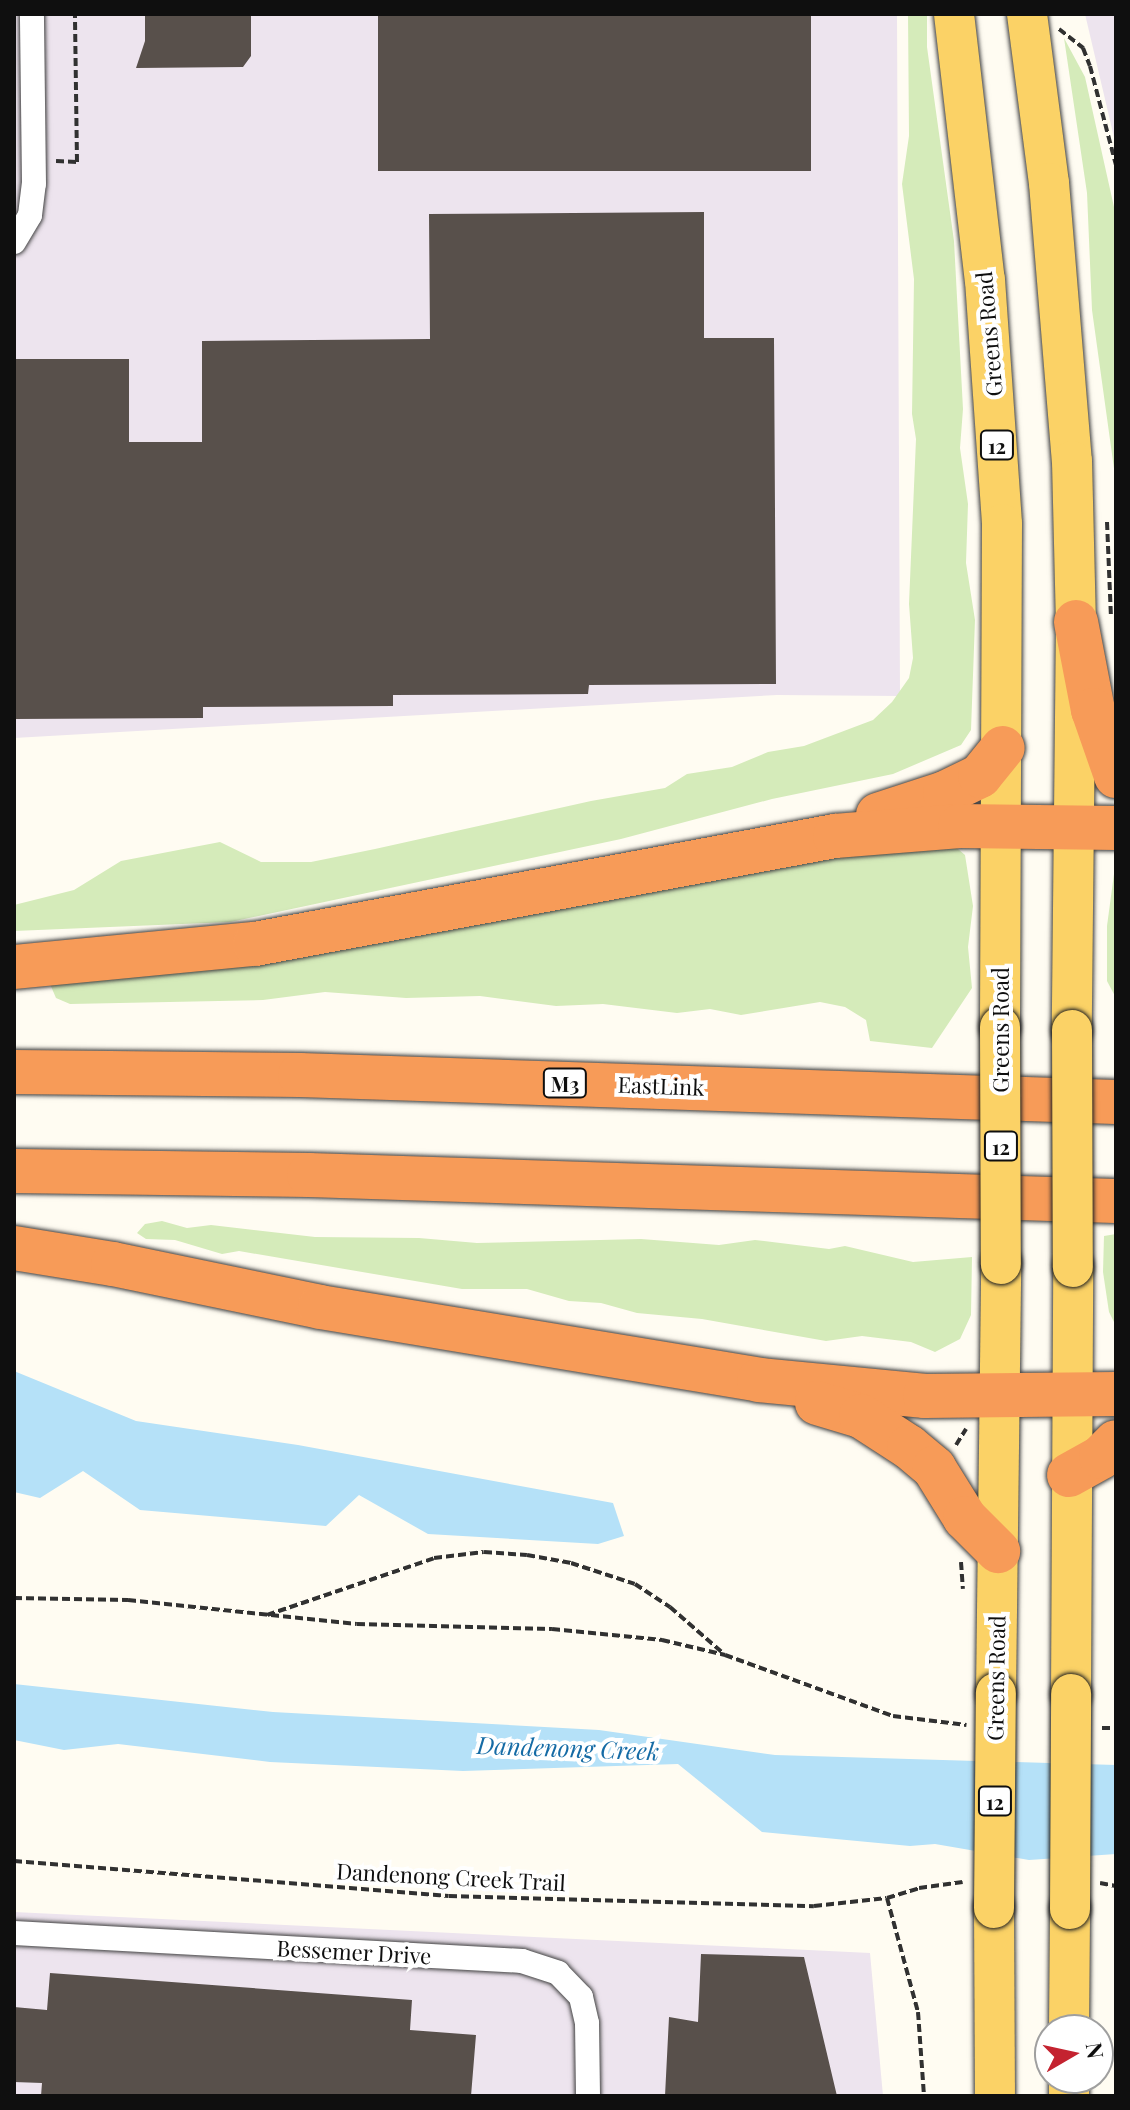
<!DOCTYPE html>
<style>
body{margin:0}
#map{position:relative;width:1130px;height:2110px;overflow:hidden;background:#fffcf2;font-family:"Playfair Display",serif}
div>[style]{position:absolute}
.industrial>*{inset:0;background:#ede4ee}
.green>*{inset:0;background:#d5ebba}
.water>*{inset:0;background:#b5e1f8}
.building>*{inset:0;background:#58504b;transform-origin:0 0}
.path>*{height:4px;margin-top:-2px;transform-origin:0;background:repeating-linear-gradient(90deg,#313131 0 8px,transparent 0 12px)}
.roads{filter:drop-shadow(0 0 2px #424242) drop-shadow(0 0 2px #424242)}
.minor>*{height:24px;margin:-12px;padding:0 12px;transform-origin:12px;border-radius:12px;background:#fff}
.primary>*{height:40px;margin:-20px;padding:0 20px;transform-origin:20px;border-radius:20px;background:#fbd266}
.motorway>*{height:44px;margin:-22px;padding:0 22px;transform-origin:22px;border-radius:22px;background:#f79b58}
.bridges{filter:drop-shadow(0 0 2px #202020) drop-shadow(0 0 2px #202020)}
.primary-bridge>*{height:40px;margin:-20px;padding:0 20px;transform-origin:20px;border-radius:20px;background:#fbd266}
span{translate:-50% -50%;white-space:nowrap;text-align:center;line-height:1.15;-webkit-text-stroke:8px #fff;paint-order:stroke}
.shield-label span{padding:2px 6px;background:#fff;border:2px solid;border-radius:6px;-webkit-text-stroke-width:0}
.shield-label{font-size:20px;color:#0f0f0f;font-weight:700}
.street-label{font-size:22px;color:#0f0f0f}
.water-label{font-size:24px;color:#156ba5;font-style:italic}
.frame{position:absolute;inset:0;border:16px solid #0f0f0f;pointer-events:none}
.north{position:absolute;left:1034px;top:2014px;width:80px;height:80px;box-sizing:border-box;background:#fff;border:2px solid #9f9f9f;border-radius:50%;rotate:81deg;font-size:22px;font-weight:700;line-height:32px;text-align:center;color:#0f0f0f}
.north::after{content:'';display:block;margin:auto;width:28px;height:36px;background:#c42330;clip-path:polygon(50% 0,100% 100%,50% 72%,0 100%)}
</style>
<div id="map">
<div class="industrial">
<i style="clip-path:polygon(14px 14px,897px 14px,900px 696px,777px 695px,14px 738px)"></i>
<i style="clip-path:polygon(1085px 14px,1116px 14px,1116px 146px)"></i>
<i style="clip-path:polygon(14px 1912px,870px 1953px,883px 2096px,14px 2096px)"></i>
</div>
<div class="green">
<i style="clip-path:polygon(908px 14px,927px 14px,927px 47px,954px 241px,963px 409px,960px 448px,968px 504px,966px 563px,975px 620px,971px 730px,961px 745px,893px 774px,772px 799px,621px 839px,230px 922px,14px 931px,14px 905px,74px 890px,121px 861px,220px 842px,261px 862px,311px 862px,375px 849px,591px 801px,665px 788px,687px 774px,732px 767px,768px 752px,804px 746px,873px 720px,892px 702px,909px 678px,913px 658px,909px 604px,916px 439px,912px 414px,914px 279px,902px 184px,909px 136px)"></i>
<i style="clip-path:polygon(1064px 38px,1085px 77px,1116px 216px,1116px 483px,1092px 310px,1087px 193px)"></i>
<i style="clip-path:polygon(951px 843px,965px 855px,973px 906px,968px 947px,972px 988px,932px 1048px,870px 1041px,866px 1020px,845px 1007px,820px 1002px,741px 1015px,710px 1009px,677px 1013px,603px 1004px,556px 1006px,480px 996px,406px 998px,325px 992px,263px 1000px,70px 1004px,56px 998px,50px 984px,165px 972px,757px 866px)"></i>
<i style="clip-path:polygon(1116px 859px,1116px 998px,1107px 981px,1107px 926px)"></i>
<i style="clip-path:polygon(162px 1221px,187px 1228px,211px 1225px,315px 1237px,419px 1238px,477px 1243px,641px 1239px,719px 1245px,755px 1240px,829px 1249px,845px 1246px,913px 1262px,972px 1257px,971px 1315px,960px 1339px,935px 1352px,911px 1342px,862px 1336px,826px 1341px,702px 1319px,637px 1313px,601px 1303px,569px 1301px,527px 1289px,462px 1289px,239px 1251px,222px 1254px,175px 1240px,146px 1239px,137px 1233px,145px 1224px)"></i>
<i style="clip-path:polygon(1116px 1234px,1116px 1326px,1109px 1312px,1103px 1272px,1104px 1236px)"></i>
</div>
<div class="water">
<i style="clip-path:polygon(14px 1371px,136px 1421px,298px 1445px,613px 1503px,624px 1536px,598px 1544px,428px 1534px,359px 1495px,326px 1526px,140px 1510px,83px 1471px,40px 1498px,14px 1492px)"></i>
<i style="clip-path:polygon(14px 1684px,273px 1712px,599px 1730px,775px 1755px,1116px 1765px,1116px 1854px,1029px 1860px,935px 1844px,910px 1846px,762px 1832px,678px 1764px,463px 1771px,270px 1762px,118px 1744px,64px 1750px,14px 1740px)"></i>
</div>
<div class="building">
<i style="clip-path:polygon(145px 14px,251px 14px,251px 56px,243px 67px,136px 68px,145px 41px)"></i>
<i style="left:378px;top:14px;width:433px;height:157px"></i>
<i style="clip-path:polygon(704px 212px,704px 338px,774px 338px,776px 684px,589px 685px,588px 694px,393px 695px,393px 706px,203px 707px,203px 718px,14px 719px,14px 359px,129px 359px,129px 442px,202px 442px,202px 341px,430px 339px,429px 214px)"></i>
<i style="clip-path:polygon(701px 1954px,804px 1957px,837px 2096px,665px 2096px,669px 2017px,698px 2022px)"></i>
<i style="clip-path:polygon(50px 1973px,412px 2000px,410px 2030px,476px 2035px,471px 2096px,41px 2096px,42px 2083px,14px 2082px,14px 2007px,47px 2010px)"></i>
</div>
<div class="path">
<i style="left:1059px;top:29px;width:31px;rotate:38deg"></i>
<i style="left:1083px;top:48px;width:19px;rotate:69deg"></i>
<i style="left:1090px;top:66px;width:102px;rotate:75.3deg"></i>
<i style="left:56px;top:161px;width:21px;rotate:3deg"></i>
<i style="left:77px;top:162px;width:148px;rotate:-90.8deg"></i>
<i style="left:1107px;top:522px;width:95px;rotate:87.6deg"></i>
<i style="left:956px;top:1445px;width:19px;rotate:-58deg"></i>
<i style="left:961px;top:1562px;width:27px;rotate:86deg"></i>
<i style="left:14px;top:1598px;width:114px;rotate:1deg"></i>
<i style="left:128px;top:1600px;width:230px;rotate:6deg"></i>
<i style="left:357px;top:1624px;width:195px;rotate:1.5deg"></i>
<i style="left:552px;top:1629px;width:111px;rotate:5.7deg"></i>
<i style="left:662px;top:1640px;width:65px;rotate:13.4deg"></i>
<i style="left:725px;top:1655px;width:179px;rotate:20deg"></i>
<i style="left:893px;top:1716px;width:74px;rotate:7deg"></i>
<i style="left:267px;top:1615px;width:176px;rotate:-18.8deg"></i>
<i style="left:434px;top:1558px;width:50px;rotate:-6.8deg"></i>
<i style="left:484px;top:1552px;width:43px;rotate:4deg"></i>
<i style="left:527px;top:1555px;width:45px;rotate:10.3deg"></i>
<i style="left:571px;top:1563px;width:67px;rotate:18.2deg"></i>
<i style="left:635px;top:1584px;width:42px;rotate:33.3deg"></i>
<i style="left:670px;top:1607px;width:72px;rotate:41deg"></i>
<i style="left:1102px;top:1728px;width:14px"></i>
<i style="left:14px;top:1861px;width:436px;rotate:4.6deg"></i>
<i style="left:449px;top:1896px;width:365px;rotate:1.6deg"></i>
<i style="left:814px;top:1906px;width:73px;rotate:-6.3deg"></i>
<i style="left:887px;top:1898px;width:34px;rotate:-17deg"></i>
<i style="left:919px;top:1888px;width:44px;rotate:-7.8deg"></i>
<i style="left:1100px;top:1883px;width:16px;rotate:11deg"></i>
<i style="left:887px;top:1898px;width:118px;rotate:74.8deg"></i>
<i style="left:918px;top:2012px;width:84px;rotate:85.9deg"></i>
</div>
<div class="roads">
<div class="minor">
<i style="left:14px;top:242px;width:31px;rotate:-59deg"></i>
<i style="left:30px;top:215px;width:31px;rotate:-83deg"></i>
<i style="left:34px;top:184px;width:170px;rotate:-90.7deg"></i>
<i style="left:14px;top:1933px;width:509px;rotate:3.15deg"></i>
<i style="left:522px;top:1961px;width:38px;rotate:18deg"></i>
<i style="left:558px;top:1973px;width:33px;rotate:46deg"></i>
<i style="left:581px;top:1997px;width:27px;rotate:77deg"></i>
<i style="left:587px;top:2023px;width:73px;rotate:89.2deg"></i>
</div>
<div class="primary">
<i style="left:954px;top:14px;width:268px;rotate:83.4deg"></i>
<i style="left:985px;top:280px;width:245px;rotate:86deg"></i>
<i style="left:1002px;top:524px;width:503px;rotate:90.23deg"></i>
<i style="left:1027px;top:14px;width:170px;rotate:82.6deg"></i>
<i style="left:1049px;top:183px;width:279px;rotate:85.3deg"></i>
<i style="left:1072px;top:461px;width:161px;rotate:88.6deg"></i>
<i style="left:1076px;top:622px;width:408px;rotate:90.6deg"></i>
<i style="left:996px;top:1693px;width:429px;rotate:-89.3deg"></i>
<i style="left:1071px;top:1694px;width:427px;rotate:-89.7deg"></i>
<i style="left:994px;top:1908px;width:188px;rotate:89.7deg"></i>
<i style="left:1069px;top:2030px;width:121px;rotate:-89.5deg"></i>
<i style="left:1069px;top:2096px;width:18px;rotate:-90deg"></i>
</div>
<div class="motorway">
<i style="left:1076px;top:622px;width:90px;rotate:79.1deg"></i>
<i style="left:1093px;top:710px;width:70px;rotate:70.8deg"></i>
<i style="left:878px;top:815px;width:71px;rotate:-18.2deg"></i>
<i style="left:945px;top:793px;width:39px;rotate:-26deg"></i>
<i style="left:980px;top:776px;width:36px;rotate:-51deg"></i>
<i style="left:14px;top:967px;width:242px;rotate:-5.5deg"></i>
<i style="left:255px;top:944px;width:590px;rotate:-10.55deg"></i>
<i style="left:835px;top:836px;width:125px;rotate:-4.6deg"></i>
<i style="left:960px;top:826px;width:156px;rotate:0.7deg"></i>
<i style="left:14px;top:1072px;width:286px;rotate:0.6deg"></i>
<i style="left:300px;top:1075px;width:816px;rotate:1.9deg"></i>
<i style="left:14px;top:1171px;width:295px;rotate:0.8deg"></i>
<i style="left:309px;top:1175px;width:807px;rotate:1.85deg"></i>
<i style="left:14px;top:1248px;width:100px;rotate:9.2deg"></i>
<i style="left:113px;top:1264px;width:211px;rotate:11.7deg"></i>
<i style="left:320px;top:1307px;width:445px;rotate:9.4deg"></i>
<i style="left:759px;top:1380px;width:167px;rotate:5.5deg"></i>
<i style="left:925px;top:1396px;width:191px;rotate:-0.6deg"></i>
<i style="left:817px;top:1403px;width:46px;rotate:16.5deg"></i>
<i style="left:861px;top:1416px;width:57px;rotate:32.9deg"></i>
<i style="left:909px;top:1447px;width:33px;rotate:40deg"></i>
<i style="left:934px;top:1468px;width:59px;rotate:58.2deg"></i>
<i style="left:965px;top:1518px;width:47px;rotate:45deg"></i>
<i style="left:1069px;top:1475px;width:37px;rotate:-29deg"></i>
<i style="left:1101px;top:1457px;width:21px;rotate:-45deg"></i>
</div>
</div>
<div class="bridges">
<div class="primary-bridge">
<i style="left:1000px;top:1027px;width:237px;rotate:89.8deg"></i>
<i style="left:1072px;top:1030px;width:237px;rotate:89.8deg"></i>
<i style="left:994px;top:1908px;width:215px;rotate:-89.5deg"></i>
<i style="left:1070px;top:1909px;width:215px;rotate:-89.7deg"></i>
</div>
</div>
<div class="shield-label">
<span style="left:997px;top:445px">12</span>
<span style="left:565px;top:1083px">M3</span>
<span style="left:1001px;top:1146px">12</span>
<span style="left:995px;top:1801px">12</span>
</div>
<div class="street-label">
<span style="left:989px;top:334px;rotate:-95deg">Greens Road</span>
<span style="left:1001px;top:1030px;rotate:-90deg">Greens Road</span>
<span style="left:661px;top:1086px;rotate:2deg">EastLink</span>
<span style="left:996px;top:1678px;rotate:-89deg">Greens Road</span>
<span style="left:451px;top:1877px;rotate:3deg">Dandenong Creek Trail</span>
<span style="left:354px;top:1952px;rotate:3deg">Bessemer Drive</span>
</div>
<div class="water-label">
<span style="left:568px;top:1748px;rotate:2deg">Dandenong Creek</span>
</div>
<div class="frame"></div>
<div class="north">N</div>
</div>
